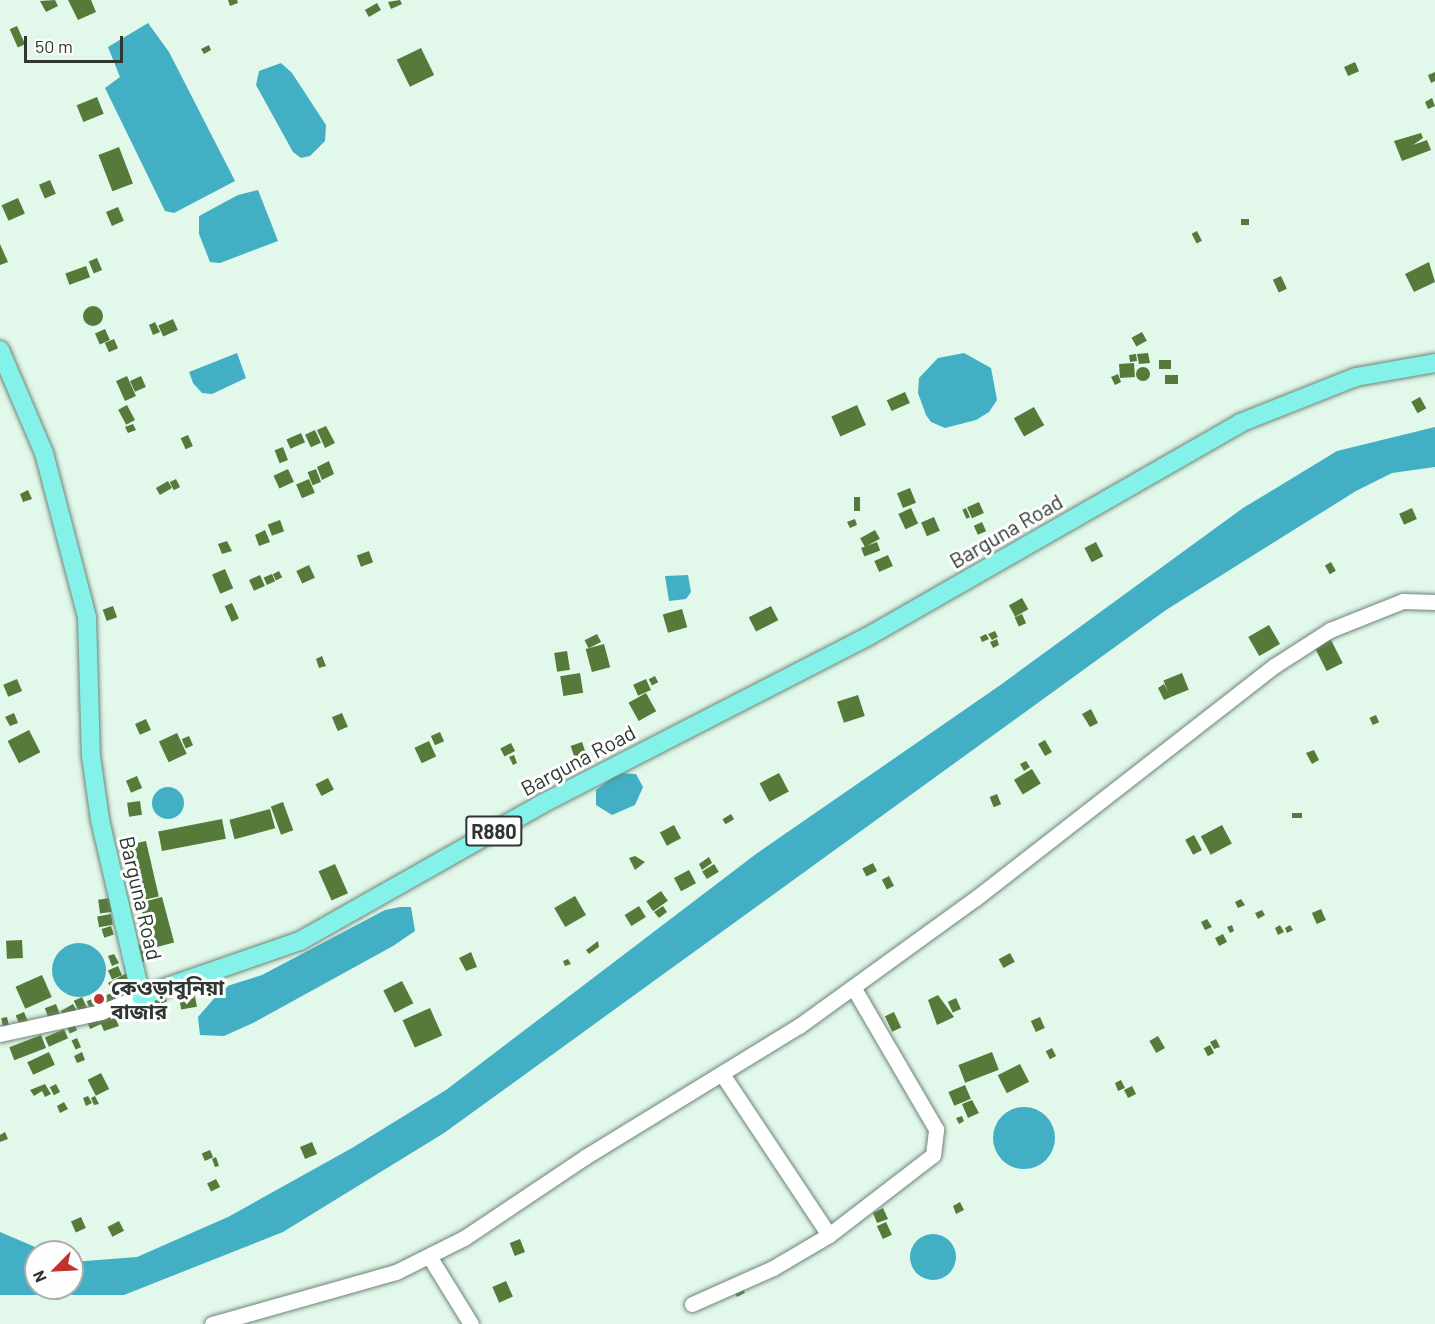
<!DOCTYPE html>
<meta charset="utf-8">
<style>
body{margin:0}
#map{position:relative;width:1435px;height:1324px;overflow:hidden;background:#e1f8ea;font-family:Barlow,"Noto Sans Bengali",sans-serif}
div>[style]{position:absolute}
.water>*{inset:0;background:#42afc4}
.round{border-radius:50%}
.building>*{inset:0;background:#567a39;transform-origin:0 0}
.roads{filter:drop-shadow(0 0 2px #6f8378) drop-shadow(0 0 2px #6f8378)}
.minor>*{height:15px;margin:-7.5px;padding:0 7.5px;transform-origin:7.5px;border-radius:7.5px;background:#fff}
.major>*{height:18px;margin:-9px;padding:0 9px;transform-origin:9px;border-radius:9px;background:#84f2e9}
.dots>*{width:16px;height:16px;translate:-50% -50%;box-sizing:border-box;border:3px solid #fefefe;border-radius:50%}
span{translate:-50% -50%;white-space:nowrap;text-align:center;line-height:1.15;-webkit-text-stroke:6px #fefefe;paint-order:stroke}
.shield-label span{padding:2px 4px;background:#fefefe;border:2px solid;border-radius:4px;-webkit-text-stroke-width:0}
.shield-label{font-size:20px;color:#2e3732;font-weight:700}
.street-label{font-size:21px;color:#2e3732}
.poi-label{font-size:21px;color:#2e3732;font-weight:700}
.left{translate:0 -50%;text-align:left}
.north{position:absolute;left:24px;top:1240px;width:60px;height:60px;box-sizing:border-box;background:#fefefe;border:2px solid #abaeac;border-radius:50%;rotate:246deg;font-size:16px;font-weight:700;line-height:24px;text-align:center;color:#2e3732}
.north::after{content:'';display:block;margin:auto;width:21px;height:27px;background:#c1322f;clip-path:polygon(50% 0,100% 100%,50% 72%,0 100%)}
.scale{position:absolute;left:24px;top:36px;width:99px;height:27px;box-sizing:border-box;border:3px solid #2e3732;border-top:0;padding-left:8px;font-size:18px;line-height:21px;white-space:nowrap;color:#2e3732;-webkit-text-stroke:4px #fefefe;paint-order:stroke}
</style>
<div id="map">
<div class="water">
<i style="clip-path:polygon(148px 23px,169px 52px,235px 181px,174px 213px,165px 211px,105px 88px,120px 77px,108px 47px)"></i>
<i style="clip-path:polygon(281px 63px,292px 73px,326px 125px,325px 141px,310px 156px,301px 158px,293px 152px,256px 85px,259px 71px)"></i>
<i style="clip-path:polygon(258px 190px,278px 241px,220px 263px,210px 262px,199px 234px,199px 216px,238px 195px)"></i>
<i style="clip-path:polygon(237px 353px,246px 378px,212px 394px,202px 393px,193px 383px,189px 372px)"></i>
<i style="clip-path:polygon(964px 353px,991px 368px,997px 400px,989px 412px,976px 420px,945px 428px,931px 422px,926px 415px,918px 393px,919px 378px,938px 358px)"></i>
<i style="clip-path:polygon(1435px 427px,1435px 467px,1392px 473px,1356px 491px,1166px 610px,444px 1133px,283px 1232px,124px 1295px,0 1295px,0 1232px,47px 1252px,36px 1252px,36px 1288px,72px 1288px,72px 1262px,137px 1257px,228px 1217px,352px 1148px,446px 1090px,756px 854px,999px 686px,1243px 508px,1337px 451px)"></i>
<i style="clip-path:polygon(688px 575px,691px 592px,686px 599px,669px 601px,665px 576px)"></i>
<i style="clip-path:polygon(618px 773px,636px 774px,643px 787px,635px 805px,612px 815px,596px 805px,596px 790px)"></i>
<i class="round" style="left:152px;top:787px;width:32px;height:32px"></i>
<i style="clip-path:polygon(400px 907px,411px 907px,415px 931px,393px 946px,253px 1023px,224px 1036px,200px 1035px,198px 1017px,224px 987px,262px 975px,385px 910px)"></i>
<i class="round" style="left:52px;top:943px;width:54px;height:54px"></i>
<i class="round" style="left:993px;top:1107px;width:62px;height:62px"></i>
<i class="round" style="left:910px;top:1234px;width:46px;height:46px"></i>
</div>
<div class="building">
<i style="clip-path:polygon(55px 0,58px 6px,46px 12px,40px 1px)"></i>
<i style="clip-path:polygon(68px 0,91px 0,96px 12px,78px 20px)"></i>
<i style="clip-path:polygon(228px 0,237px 0,238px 3px,230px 6px)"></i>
<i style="clip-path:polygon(400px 0,402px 4px,391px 9px,388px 2px)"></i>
<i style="left:377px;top:3px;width:8px;height:14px;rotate:60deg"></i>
<i style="left:17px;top:26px;width:20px;height:8px;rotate:66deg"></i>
<i style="clip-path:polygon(209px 45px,211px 50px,204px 54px,201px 49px)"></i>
<i style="left:421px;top:48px;width:30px;height:27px;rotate:64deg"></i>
<i style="left:1355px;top:62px;width:10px;height:12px;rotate:66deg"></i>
<i style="clip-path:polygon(1435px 72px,1435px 81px,1431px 83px,1428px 75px)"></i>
<i style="left:97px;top:97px;width:18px;height:22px;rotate:68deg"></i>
<i style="clip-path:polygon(1432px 98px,1435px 106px,1428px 109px,1425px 102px)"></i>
<i style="clip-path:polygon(1421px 133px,1423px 138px,1413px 145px,1427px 140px,1431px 150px,1402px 161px,1394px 141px)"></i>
<i style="left:119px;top:147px;width:39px;height:22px;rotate:69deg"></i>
<i style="left:50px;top:180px;width:15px;height:12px;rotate:67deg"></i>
<i style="left:18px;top:198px;width:17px;height:18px;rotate:66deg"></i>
<i style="left:118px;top:207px;width:15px;height:13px;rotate:67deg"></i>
<i style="left:1241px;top:219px;width:8px;height:6px"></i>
<i style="left:1197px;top:231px;width:11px;height:6px;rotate:63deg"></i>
<i style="clip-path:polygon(0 244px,8px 262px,0 265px)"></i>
<i style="left:97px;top:258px;width:13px;height:9px;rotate:67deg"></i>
<i style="clip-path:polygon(1429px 262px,1435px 282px,1414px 292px,1405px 274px)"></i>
<i style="left:86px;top:266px;width:12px;height:22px;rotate:70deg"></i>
<i style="left:1281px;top:276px;width:14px;height:9px;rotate:65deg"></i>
<i class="round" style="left:83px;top:306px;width:20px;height:20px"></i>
<i style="left:173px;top:319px;width:12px;height:16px;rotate:66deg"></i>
<i style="clip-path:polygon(155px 322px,160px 332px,153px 335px,149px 325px)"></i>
<i style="left:105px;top:329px;width:12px;height:11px;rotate:66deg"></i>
<i style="left:1142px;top:332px;width:10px;height:12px;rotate:61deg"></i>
<i style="left:114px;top:339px;width:10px;height:10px;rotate:66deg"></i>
<i style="clip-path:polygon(1148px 353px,1150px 363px,1139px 364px,1137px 354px)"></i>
<i style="left:1136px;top:354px;width:7px;height:7px;rotate:82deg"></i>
<i style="left:1159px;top:360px;width:12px;height:9px"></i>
<i style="left:1134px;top:363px;width:14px;height:15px;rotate:86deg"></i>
<i class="round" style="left:1136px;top:367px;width:14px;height:14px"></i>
<i style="clip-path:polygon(1118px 374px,1121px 382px,1115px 385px,1111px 377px)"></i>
<i style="left:1165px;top:375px;width:13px;height:9px"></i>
<i style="left:127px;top:376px;width:22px;height:12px;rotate:66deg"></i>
<i style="left:141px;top:376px;width:12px;height:12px;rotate:66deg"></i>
<i style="left:905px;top:392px;width:12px;height:20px;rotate:66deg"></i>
<i style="left:1420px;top:397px;width:13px;height:10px;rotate:61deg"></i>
<i style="left:127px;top:405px;width:17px;height:10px;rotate:62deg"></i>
<i style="left:857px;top:405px;width:22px;height:28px;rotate:66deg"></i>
<i style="left:1034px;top:407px;width:21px;height:23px;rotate:61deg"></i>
<i style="clip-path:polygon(133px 424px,136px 430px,128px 433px,125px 427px)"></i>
<i style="clip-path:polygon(326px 426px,335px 443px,325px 448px,317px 430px)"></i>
<i style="left:315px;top:430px;width:14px;height:11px;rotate:65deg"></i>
<i style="left:301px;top:433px;width:10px;height:16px;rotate:66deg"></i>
<i style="left:188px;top:435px;width:12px;height:8px;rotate:66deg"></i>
<i style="left:283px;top:447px;width:14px;height:9px;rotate:69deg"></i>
<i style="clip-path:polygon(329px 461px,334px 474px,322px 480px,317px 467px)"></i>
<i style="left:288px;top:469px;width:14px;height:16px;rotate:65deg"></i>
<i style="left:316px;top:469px;width:14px;height:9px;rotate:69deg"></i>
<i style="left:176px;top:479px;width:9px;height:7px;rotate:63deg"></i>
<i style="left:309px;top:479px;width:15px;height:14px;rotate:67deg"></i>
<i style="left:168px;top:481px;width:8px;height:14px;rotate:60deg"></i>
<i style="left:910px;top:488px;width:16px;height:14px;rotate:68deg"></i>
<i style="clip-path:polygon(28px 490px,32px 499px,23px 502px,20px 494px)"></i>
<i style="left:854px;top:497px;width:6px;height:14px"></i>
<i style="left:979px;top:502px;width:12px;height:13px;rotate:66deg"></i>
<i style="left:911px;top:508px;width:17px;height:14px;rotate:65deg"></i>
<i style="left:966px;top:508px;width:10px;height:4px;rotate:66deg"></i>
<i style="left:1412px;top:508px;width:12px;height:14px;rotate:66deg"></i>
<i style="left:934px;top:517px;width:15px;height:14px;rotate:67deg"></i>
<i style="clip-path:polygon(855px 519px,857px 525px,850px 528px,847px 522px)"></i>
<i style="left:280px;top:520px;width:12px;height:13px;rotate:70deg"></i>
<i style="left:982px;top:522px;width:10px;height:9px;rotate:66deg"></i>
<i style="clip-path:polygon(265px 530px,270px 542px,259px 546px,255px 535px)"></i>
<i style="left:875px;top:530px;width:10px;height:17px;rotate:61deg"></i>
<i style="clip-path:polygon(227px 541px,232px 551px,222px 554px,218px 544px)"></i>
<i style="left:877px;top:542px;width:9px;height:17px;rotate:69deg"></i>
<i style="left:1096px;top:542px;width:16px;height:13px;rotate:63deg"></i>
<i style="left:369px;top:551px;width:12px;height:13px;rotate:70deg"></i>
<i style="left:888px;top:555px;width:12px;height:15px;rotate:66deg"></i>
<i style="left:1331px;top:562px;width:10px;height:7px;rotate:61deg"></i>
<i style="left:309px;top:565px;width:14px;height:14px;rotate:65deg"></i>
<i style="left:225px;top:569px;width:21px;height:14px;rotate:67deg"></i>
<i style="left:279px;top:571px;width:7px;height:7px;rotate:63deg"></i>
<i style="left:272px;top:574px;width:8px;height:9px;rotate:67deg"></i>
<i style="left:260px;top:575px;width:12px;height:12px;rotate:66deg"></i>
<i style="left:1022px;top:598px;width:13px;height:15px;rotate:61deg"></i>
<i style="left:232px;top:603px;width:17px;height:8px;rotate:66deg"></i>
<i style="left:113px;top:606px;width:12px;height:11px;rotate:70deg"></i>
<i style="left:771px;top:606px;width:16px;height:25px;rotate:63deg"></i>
<i style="left:682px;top:609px;width:19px;height:20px;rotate:74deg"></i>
<i style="left:1022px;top:614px;width:10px;height:8px;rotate:66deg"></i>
<i style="left:1269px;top:625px;width:22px;height:24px;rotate:60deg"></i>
<i style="clip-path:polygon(995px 631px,998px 637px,992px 640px,988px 634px)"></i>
<i style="left:597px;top:634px;width:9px;height:14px;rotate:63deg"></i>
<i style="clip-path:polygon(986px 634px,989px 639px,982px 642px,980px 637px)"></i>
<i style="left:1330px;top:638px;width:28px;height:18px;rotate:63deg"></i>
<i style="clip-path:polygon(997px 639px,999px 645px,993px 648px,990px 642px)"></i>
<i style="left:604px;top:644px;width:24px;height:19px;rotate:75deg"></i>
<i style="left:567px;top:651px;width:19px;height:13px;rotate:81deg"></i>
<i style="clip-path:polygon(322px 656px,326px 666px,319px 668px,316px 659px)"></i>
<i style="left:580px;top:673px;width:20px;height:20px;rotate:81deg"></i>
<i style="left:1182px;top:673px;width:18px;height:20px;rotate:68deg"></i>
<i style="left:655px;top:676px;width:7px;height:7px;rotate:63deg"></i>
<i style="left:17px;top:679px;width:13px;height:15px;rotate:67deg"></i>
<i style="left:646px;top:679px;width:12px;height:14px;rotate:66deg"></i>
<i style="clip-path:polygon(1164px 684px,1171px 697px,1164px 700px,1158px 688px)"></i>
<i style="left:646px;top:693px;width:21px;height:20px;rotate:61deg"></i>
<i style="left:858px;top:695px;width:22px;height:22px;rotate:72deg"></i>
<i style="clip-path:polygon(1091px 709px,1098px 723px,1090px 727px,1082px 714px)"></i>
<i style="clip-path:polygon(14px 713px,18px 723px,10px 726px,5px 717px)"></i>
<i style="left:342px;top:713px;width:15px;height:11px;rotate:67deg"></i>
<i style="left:1376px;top:715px;width:8px;height:7px;rotate:67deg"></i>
<i style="left:146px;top:719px;width:12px;height:12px;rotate:66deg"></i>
<i style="left:29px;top:730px;width:25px;height:24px;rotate:63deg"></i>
<i style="left:440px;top:732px;width:10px;height:10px;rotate:66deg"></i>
<i style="left:177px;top:733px;width:23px;height:20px;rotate:65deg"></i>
<i style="left:189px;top:736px;width:10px;height:8px;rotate:66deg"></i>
<i style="left:1045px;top:740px;width:14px;height:8px;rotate:60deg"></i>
<i style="left:429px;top:741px;width:17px;height:16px;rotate:65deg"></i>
<i style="left:582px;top:742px;width:18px;height:12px;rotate:71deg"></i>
<i style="left:511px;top:743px;width:9px;height:12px;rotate:63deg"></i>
<i style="clip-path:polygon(1314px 750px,1319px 760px,1312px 764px,1306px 753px)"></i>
<i style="clip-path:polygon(514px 755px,517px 763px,513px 765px,509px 757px)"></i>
<i style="clip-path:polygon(1026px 761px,1030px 767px,1024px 771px,1020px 764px)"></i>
<i style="left:1032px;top:769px;width:17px;height:21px;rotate:59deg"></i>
<i style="left:779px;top:773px;width:21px;height:22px;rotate:62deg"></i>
<i style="left:137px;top:776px;width:13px;height:12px;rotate:67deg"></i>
<i style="left:328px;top:778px;width:13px;height:14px;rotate:63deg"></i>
<i style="left:997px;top:794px;width:11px;height:8px;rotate:68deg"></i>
<i style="left:140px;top:801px;width:14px;height:13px;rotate:82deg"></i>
<i style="left:283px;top:802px;width:30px;height:13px;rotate:70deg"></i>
<i style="left:270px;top:809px;width:20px;height:42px;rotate:75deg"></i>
<i style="left:1302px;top:813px;width:5px;height:10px;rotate:90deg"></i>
<i style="left:731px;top:814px;width:6px;height:10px;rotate:59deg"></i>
<i style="left:222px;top:819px;width:20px;height:65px;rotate:79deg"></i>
<i style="left:674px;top:825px;width:15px;height:16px;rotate:62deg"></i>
<i style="left:1222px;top:825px;width:21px;height:24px;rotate:62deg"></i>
<i style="left:1194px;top:835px;width:17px;height:10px;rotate:62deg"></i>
<i style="left:146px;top:841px;width:57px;height:17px;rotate:77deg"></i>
<i style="clip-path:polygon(635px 856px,645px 862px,635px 870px,629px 858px)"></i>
<i style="clip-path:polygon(709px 857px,712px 863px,702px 870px,699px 864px)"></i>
<i style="left:873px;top:863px;width:9px;height:12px;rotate:63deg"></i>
<i style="left:335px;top:864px;width:32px;height:18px;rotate:66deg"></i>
<i style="left:714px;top:864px;width:9px;height:14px;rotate:58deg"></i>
<i style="left:689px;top:870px;width:15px;height:17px;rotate:62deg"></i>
<i style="left:889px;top:876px;width:11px;height:8px;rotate:63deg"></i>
<i style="left:661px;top:891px;width:12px;height:18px;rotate:55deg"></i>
<i style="left:575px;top:896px;width:22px;height:24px;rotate:60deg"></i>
<i style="left:162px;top:897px;width:47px;height:23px;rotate:75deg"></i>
<i style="left:110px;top:898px;width:14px;height:12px;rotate:82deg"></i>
<i style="clip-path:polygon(1241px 899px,1245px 905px,1238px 908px,1235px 902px)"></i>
<i style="left:639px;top:906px;width:13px;height:17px;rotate:58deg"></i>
<i style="clip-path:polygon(663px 906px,667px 912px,659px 918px,654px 912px)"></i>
<i style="left:1321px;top:909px;width:12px;height:10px;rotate:66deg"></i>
<i style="clip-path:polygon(1262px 910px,1265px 915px,1258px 919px,1255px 913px)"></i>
<i style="left:111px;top:914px;width:11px;height:14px;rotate:80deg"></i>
<i style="clip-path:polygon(1207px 919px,1212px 927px,1205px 930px,1201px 922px)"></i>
<i style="clip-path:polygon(1232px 925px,1234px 931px,1230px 933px,1227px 927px)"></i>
<i style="clip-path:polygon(1280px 925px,1284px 932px,1278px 935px,1275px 928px)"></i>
<i style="clip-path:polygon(1290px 925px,1293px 930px,1287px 933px,1285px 928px)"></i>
<i style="left:111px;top:926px;width:9px;height:10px;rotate:72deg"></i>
<i style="left:1223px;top:934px;width:9px;height:9px;rotate:63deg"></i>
<i style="left:22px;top:940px;width:18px;height:16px;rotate:87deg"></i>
<i style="clip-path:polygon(598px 941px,599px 947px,589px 954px,586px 950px)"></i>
<i style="left:144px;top:943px;width:18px;height:9px;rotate:74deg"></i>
<i style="clip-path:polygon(471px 952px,477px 967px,466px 971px,459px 958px)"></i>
<i style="left:1010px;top:953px;width:10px;height:13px;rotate:61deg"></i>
<i style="clip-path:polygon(114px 954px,119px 963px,112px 966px,108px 956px)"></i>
<i style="clip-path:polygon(568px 959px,571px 964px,565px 966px,563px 961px)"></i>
<i style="clip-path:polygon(130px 964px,136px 983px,112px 990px,108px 983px,127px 973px,124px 967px)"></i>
<i style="left:118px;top:966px;width:10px;height:11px;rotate:66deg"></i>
<i style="left:42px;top:975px;width:24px;height:29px;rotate:66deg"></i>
<i style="left:402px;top:981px;width:25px;height:21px;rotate:63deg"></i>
<i style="left:123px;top:987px;width:9px;height:30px;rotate:63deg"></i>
<i style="left:164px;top:992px;width:10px;height:12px;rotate:73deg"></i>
<i style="clip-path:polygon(938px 995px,954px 1017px,937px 1025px,928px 1000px)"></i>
<i style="left:195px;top:996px;width:11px;height:16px;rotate:80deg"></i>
<i style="left:82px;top:997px;width:14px;height:9px;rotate:65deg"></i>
<i style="left:94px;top:998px;width:10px;height:8px;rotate:66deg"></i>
<i style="left:956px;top:998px;width:12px;height:9px;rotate:66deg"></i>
<i style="clip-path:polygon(152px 1000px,155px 1008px,145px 1012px,142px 1005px)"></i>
<i style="left:139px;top:1001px;width:11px;height:22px;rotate:68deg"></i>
<i style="left:56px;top:1004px;width:14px;height:12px;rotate:69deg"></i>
<i style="left:73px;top:1004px;width:8px;height:14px;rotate:60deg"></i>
<i style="left:430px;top:1008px;width:30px;height:30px;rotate:66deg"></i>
<i style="left:24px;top:1012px;width:13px;height:9px;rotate:67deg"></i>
<i style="clip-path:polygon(119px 1012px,123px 1020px,119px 1021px,115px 1014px)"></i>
<i style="left:894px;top:1012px;width:17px;height:10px;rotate:65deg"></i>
<i style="clip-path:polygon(113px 1013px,119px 1026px,104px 1031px,101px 1024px,90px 1029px,87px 1021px)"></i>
<i style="left:7px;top:1017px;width:9px;height:6px;rotate:77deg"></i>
<i style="left:1040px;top:1017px;width:12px;height:10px;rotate:66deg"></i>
<i style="left:73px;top:1021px;width:10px;height:8px;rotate:66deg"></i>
<i style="left:64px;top:1029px;width:10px;height:21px;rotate:66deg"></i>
<i style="left:41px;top:1035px;width:14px;height:34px;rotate:69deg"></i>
<i style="left:1158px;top:1036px;width:14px;height:10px;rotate:60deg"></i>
<i style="left:77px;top:1038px;width:10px;height:6px;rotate:66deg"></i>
<i style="clip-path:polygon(1216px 1039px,1220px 1047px,1214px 1049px,1210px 1042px)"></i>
<i style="left:1210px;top:1045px;width:9px;height:7px;rotate:63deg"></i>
<i style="left:1052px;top:1048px;width:9px;height:7px;rotate:63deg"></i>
<i style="left:49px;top:1052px;width:14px;height:24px;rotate:65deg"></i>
<i style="clip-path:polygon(82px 1052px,85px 1060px,77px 1063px,74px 1056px)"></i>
<i style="left:992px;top:1052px;width:19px;height:36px;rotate:69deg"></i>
<i style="left:1020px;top:1064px;width:20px;height:25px;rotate:63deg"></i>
<i style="left:101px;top:1073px;width:18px;height:15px;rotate:63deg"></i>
<i style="clip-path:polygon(1121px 1080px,1125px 1088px,1118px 1091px,1115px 1083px)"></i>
<i style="clip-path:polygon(45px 1084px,51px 1094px,45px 1097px,42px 1091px,34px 1096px,30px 1090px)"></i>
<i style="left:56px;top:1084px;width:9px;height:7px;rotate:63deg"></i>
<i style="left:965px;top:1085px;width:15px;height:18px;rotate:67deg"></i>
<i style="left:1132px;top:1086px;width:9px;height:9px;rotate:63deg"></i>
<i style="clip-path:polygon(88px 1096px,92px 1103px,86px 1106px,83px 1098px)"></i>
<i style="clip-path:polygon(95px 1096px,99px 1104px,94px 1105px,91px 1098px)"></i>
<i style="clip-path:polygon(972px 1100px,979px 1113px,968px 1118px,962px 1104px)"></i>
<i style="clip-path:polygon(64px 1102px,68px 1109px,60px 1113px,57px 1106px)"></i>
<i style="clip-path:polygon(962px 1116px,964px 1121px,959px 1124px,956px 1118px)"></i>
<i style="clip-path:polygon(5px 1132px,8px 1139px,0 1142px,0 1135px)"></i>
<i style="left:312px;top:1142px;width:13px;height:13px;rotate:67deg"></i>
<i style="left:210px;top:1150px;width:8px;height:9px;rotate:67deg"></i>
<i style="clip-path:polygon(216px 1157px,219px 1166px,215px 1167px,212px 1159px)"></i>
<i style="left:216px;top:1179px;width:9px;height:10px;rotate:63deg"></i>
<i style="clip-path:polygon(960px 1202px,964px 1210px,956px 1214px,953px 1206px)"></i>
<i style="clip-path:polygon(883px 1208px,888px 1219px,877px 1223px,873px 1213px)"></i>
<i style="left:81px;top:1217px;width:12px;height:11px;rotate:66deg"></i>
<i style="left:119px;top:1221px;width:11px;height:13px;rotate:63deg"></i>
<i style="left:886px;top:1222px;width:14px;height:10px;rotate:65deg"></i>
<i style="left:520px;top:1239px;width:14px;height:11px;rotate:69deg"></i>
<i style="left:506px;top:1281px;width:17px;height:15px;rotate:66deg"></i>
<i style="left:740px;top:1283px;width:11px;height:9px;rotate:63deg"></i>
</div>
<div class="roads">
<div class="minor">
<i style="left:0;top:1034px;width:103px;rotate:-12.3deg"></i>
<i style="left:101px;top:1012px;width:43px;rotate:-21.8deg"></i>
<i style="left:722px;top:1074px;width:193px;rotate:56.4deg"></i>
<i style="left:429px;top:1256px;width:80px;rotate:58.3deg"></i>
<i style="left:692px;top:1304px;width:89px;rotate:-24deg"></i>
<i style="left:773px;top:1268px;width:65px;rotate:-30.5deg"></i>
<i style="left:829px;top:1235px;width:131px;rotate:-37.6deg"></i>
<i style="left:933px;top:1155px;width:26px;rotate:-83deg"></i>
<i style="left:936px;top:1129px;width:164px;rotate:-120.3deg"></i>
<i style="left:212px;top:1324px;width:191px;rotate:-15.8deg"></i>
<i style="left:396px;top:1272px;width:76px;rotate:-26.6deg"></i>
<i style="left:464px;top:1238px;width:146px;rotate:-33.8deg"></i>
<i style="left:585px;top:1157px;width:251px;rotate:-31.5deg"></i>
<i style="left:799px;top:1026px;width:218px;rotate:-35.9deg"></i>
<i style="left:976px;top:898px;width:378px;rotate:-37.9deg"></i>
<i style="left:1274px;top:666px;width:67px;rotate:-32.7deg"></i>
<i style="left:1330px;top:630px;width:79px;rotate:-21.7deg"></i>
<i style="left:1403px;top:601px;width:32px;rotate:2deg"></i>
</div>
<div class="major">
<i style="left:0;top:350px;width:112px;rotate:66.9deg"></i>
<i style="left:44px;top:453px;width:170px;rotate:75.3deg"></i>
<i style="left:87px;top:617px;width:139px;rotate:88.4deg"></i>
<i style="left:91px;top:756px;width:65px;rotate:82deg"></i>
<i style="left:100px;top:820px;width:181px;rotate:76.9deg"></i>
<i style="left:141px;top:996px;width:168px;rotate:-19.1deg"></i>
<i style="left:300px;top:941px;width:278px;rotate:-29.5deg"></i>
<i style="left:542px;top:804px;width:365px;rotate:-27.2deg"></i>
<i style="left:867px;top:637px;width:430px;rotate:-29.8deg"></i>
<i style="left:1240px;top:423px;width:125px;rotate:-21.6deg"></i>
<i style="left:1356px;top:377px;width:80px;rotate:-10deg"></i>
</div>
</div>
<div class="dots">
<i style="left:99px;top:999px;background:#c1322f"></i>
</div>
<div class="shield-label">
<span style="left:494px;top:831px">R880</span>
</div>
<div class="street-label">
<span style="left:1006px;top:531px;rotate:-30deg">Barguna Road</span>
<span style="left:578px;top:760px;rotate:-28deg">Barguna Road</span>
<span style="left:141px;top:898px;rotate:77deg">Barguna Road</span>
</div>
<div class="poi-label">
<span class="left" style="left:111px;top:999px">কেওড়াবুনিয়া<br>বাজার</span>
</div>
<div class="north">N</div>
<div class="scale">50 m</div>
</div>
